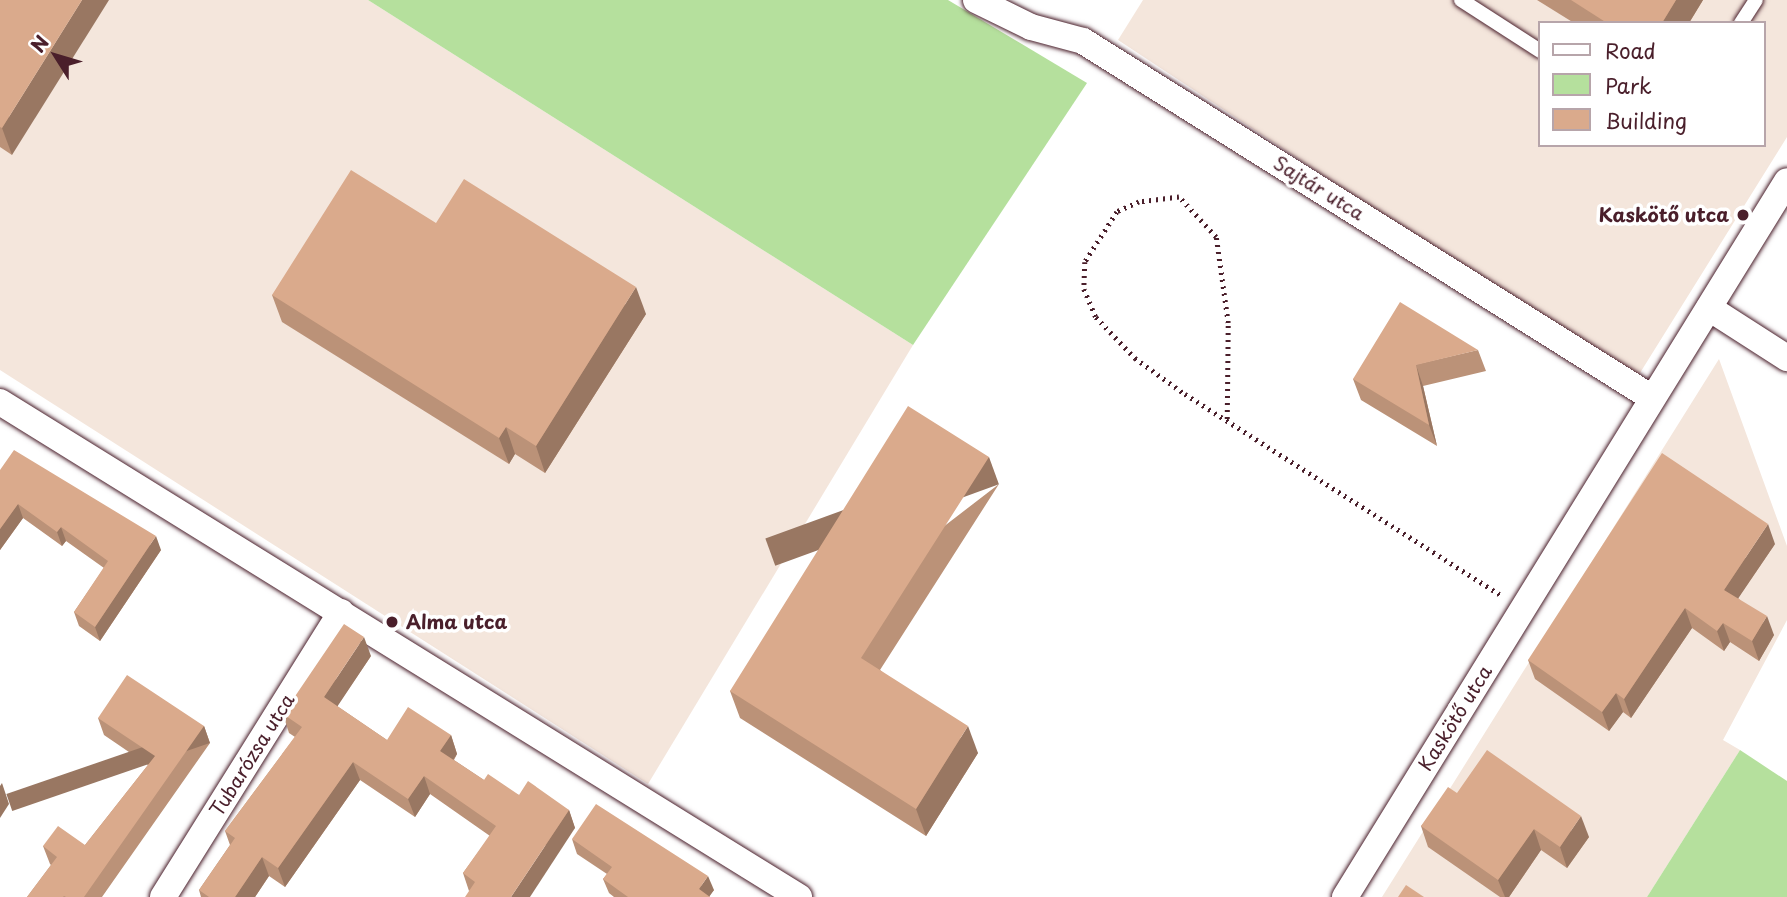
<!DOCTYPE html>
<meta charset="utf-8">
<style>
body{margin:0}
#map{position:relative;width:1787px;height:897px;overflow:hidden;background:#fff;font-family:"Playpen Sans",sans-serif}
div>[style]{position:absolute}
.built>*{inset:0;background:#f4e6dc}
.green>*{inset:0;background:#b5e09d}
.path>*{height:4.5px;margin-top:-2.25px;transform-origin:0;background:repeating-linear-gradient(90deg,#4a1f2b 0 2px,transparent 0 7px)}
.roads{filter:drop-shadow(0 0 2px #4a1f2b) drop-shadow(0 0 2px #4a1f2b)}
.lane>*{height:14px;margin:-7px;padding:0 7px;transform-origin:7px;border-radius:7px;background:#fff}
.street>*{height:26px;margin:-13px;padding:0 13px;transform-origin:13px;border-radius:13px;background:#fff}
.wall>*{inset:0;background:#bb9278}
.shaded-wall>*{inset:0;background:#997762;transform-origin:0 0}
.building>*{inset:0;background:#daaa8c}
.dots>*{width:19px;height:19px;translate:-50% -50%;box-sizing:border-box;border:4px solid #fff;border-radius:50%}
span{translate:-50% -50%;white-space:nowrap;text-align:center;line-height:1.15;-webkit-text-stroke:7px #fff;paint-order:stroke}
.street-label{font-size:19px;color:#4a1f2b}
.poi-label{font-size:19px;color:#4a1f2b;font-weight:700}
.right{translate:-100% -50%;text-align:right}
.left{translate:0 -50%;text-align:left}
.legend{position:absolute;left:1538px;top:21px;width:228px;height:126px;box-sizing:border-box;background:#fff;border:2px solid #b7a5aa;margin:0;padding:9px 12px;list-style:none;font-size:21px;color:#4a1f2b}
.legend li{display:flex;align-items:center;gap:14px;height:35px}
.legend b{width:35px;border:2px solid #b7a5aa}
.north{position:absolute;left:21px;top:21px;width:70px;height:70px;-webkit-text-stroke:5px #fff;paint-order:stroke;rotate:307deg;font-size:19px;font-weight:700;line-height:28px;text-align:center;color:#4a1f2b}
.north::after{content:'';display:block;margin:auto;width:24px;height:32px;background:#4a1f2b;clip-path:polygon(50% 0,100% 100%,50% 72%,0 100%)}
</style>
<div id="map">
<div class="built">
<i style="clip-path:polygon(0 0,368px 0,913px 345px,648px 784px,0 370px)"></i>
<i style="clip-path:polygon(evenodd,1143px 0,1787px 0,1787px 137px,1635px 381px,1118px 40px,1143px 0,1540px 23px,1764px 23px,1764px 145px,1540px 145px,1540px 23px)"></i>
<i style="clip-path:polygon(1719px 359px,1787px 546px,1787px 620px,1723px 740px,1740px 750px,1647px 897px,1382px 897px)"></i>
</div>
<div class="green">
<i style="clip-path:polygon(368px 0,948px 0,1087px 83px,913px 345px)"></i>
<i style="clip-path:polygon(1740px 750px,1787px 781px,1787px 897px,1647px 897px)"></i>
</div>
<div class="path">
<i style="left:1227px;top:419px;width:96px;rotate:-89.4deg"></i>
<i style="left:1228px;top:323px;width:87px;rotate:-97.9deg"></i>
<i style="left:1216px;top:237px;width:54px;rotate:-132.8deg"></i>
<i style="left:1179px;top:197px;width:40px;rotate:172.9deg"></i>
<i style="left:1139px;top:202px;width:24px;rotate:156deg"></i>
<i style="left:1117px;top:212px;width:59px;rotate:122.6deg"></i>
<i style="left:1085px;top:262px;width:27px;rotate:92deg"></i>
<i style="left:1084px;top:289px;width:30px;rotate:67deg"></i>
<i style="left:1096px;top:317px;width:57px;rotate:46.4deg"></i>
<i style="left:1135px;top:358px;width:62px;rotate:35.8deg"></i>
<i style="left:1185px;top:394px;width:375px;rotate:32.5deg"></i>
</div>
<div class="roads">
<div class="lane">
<i style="left:1461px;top:0;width:94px;rotate:32.8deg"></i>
<i style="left:1741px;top:23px;width:27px;rotate:-57deg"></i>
</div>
<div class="street">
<i style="left:976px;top:0;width:61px;rotate:26.1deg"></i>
<i style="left:1031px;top:27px;width:54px;rotate:15.1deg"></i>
<i style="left:1083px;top:41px;width:672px;rotate:32.1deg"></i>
<i style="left:1709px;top:308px;width:93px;rotate:32.7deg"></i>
<i style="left:0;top:402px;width:940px;rotate:31.78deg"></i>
<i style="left:163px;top:897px;width:336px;rotate:-58deg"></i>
<i style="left:1345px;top:897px;width:841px;rotate:-58.31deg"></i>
</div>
</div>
<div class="wall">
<i style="clip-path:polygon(0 0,12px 155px,0 147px)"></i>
<i style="clip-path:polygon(1537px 0,1703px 0,1689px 23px,1574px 23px)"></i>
<i style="clip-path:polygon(436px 223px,646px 314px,545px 473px,515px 454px,509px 464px,282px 322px,272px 295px)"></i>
<i style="clip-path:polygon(1478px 350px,1486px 371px,1423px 386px,1437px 446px,1361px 400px,1353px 379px)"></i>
<i style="clip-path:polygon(0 470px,161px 550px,100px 641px,79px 626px,74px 612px,104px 568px,66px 541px,62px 546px,23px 518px,0 550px)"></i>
<i style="clip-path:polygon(999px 484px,880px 670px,978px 753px,926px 836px,740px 718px,730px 691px)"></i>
<i style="clip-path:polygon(1775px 544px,1738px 598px,1774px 635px,1759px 661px,1730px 642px,1724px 651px,1692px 628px,1631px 718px,1623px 712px,1609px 731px,1535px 679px,1528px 660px)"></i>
<i style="clip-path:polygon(371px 656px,337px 706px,387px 740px,451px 735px,457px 754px,454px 760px,484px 780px,519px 795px,569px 810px,575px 828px,469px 891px,463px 873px,490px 836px,430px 794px,415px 817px,360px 780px,285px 887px,269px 876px,255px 897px,201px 897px,199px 890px,230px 845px,225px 831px,295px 737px,289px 733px,283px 714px)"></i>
<i style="clip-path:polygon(98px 718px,204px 726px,210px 743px,102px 897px,27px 897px,51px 865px,50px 864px,43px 846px,85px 845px,148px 765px,104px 735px)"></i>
<i style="clip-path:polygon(1457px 793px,1589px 837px,1567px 868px,1541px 850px,1509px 897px,1500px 897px,1428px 847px,1421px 826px)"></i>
<i style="clip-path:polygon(572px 839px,714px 890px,709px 896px,710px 897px,614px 897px,609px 893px,603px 879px,607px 874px,577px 854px)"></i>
</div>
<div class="shaded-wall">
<i style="clip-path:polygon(82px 0,109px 0,12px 155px,2px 128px)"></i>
<i style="clip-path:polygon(1676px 0,1703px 0,1689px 23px,1662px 23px)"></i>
<i style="clip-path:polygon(636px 287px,646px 314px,545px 473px,536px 446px)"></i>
<i style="clip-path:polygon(1416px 365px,1423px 386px,1437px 446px,1429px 425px)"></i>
<i style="clip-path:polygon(506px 427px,515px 454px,509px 464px,499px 438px)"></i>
<i style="left:989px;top:457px;width:29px;height:238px;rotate:70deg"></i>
<i style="clip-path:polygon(18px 504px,23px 518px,0 550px,0 529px)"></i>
<i style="clip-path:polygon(1768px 524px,1775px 544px,1731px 609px,1724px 590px)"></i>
<i style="clip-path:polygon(61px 527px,66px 541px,62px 546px,57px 532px)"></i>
<i style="clip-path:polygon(156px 536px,161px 550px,100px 641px,95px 627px)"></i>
<i style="clip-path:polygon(1685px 608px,1692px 628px,1631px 718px,1624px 699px)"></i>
<i style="clip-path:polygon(1767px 616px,1774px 635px,1759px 661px,1752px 641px)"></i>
<i style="clip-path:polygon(1723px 623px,1730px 642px,1724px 651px,1717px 631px)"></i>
<i style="clip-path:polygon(364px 637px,371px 656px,331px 716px,324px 697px)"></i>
<i style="clip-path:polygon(1616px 693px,1623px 712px,1609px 731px,1602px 712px)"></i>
<i style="left:204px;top:726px;width:18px;height:209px;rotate:71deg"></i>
<i style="clip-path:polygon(968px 726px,978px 753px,926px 836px,916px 809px)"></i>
<i style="clip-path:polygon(451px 735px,457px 754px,447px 769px,440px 751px)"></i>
<i style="clip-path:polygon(353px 762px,360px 780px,285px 887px,278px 868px)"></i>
<i style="clip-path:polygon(424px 776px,430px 794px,415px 817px,408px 799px)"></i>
<i style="clip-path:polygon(2px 783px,9px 804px,0 818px,0 786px)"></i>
<i style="clip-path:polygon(569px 810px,575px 828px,530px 897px,511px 897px)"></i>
<i style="clip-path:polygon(1581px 816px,1589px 837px,1567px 868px,1560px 847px)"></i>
<i style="clip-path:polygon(1534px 829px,1541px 850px,1509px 897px,1505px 897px,1498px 880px)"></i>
<i style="clip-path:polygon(262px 857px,269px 876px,255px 897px,235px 897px)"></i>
<i style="clip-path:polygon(708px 876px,714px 890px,709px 897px,699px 889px)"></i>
</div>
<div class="building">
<i style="clip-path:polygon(0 0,82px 0,2px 128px,0 127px)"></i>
<i style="clip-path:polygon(1571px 0,1676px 0,1662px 23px,1607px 23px)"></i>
<i style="clip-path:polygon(351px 170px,436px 223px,464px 179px,636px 287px,536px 446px,506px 427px,499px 438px,272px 295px)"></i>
<i style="clip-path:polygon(1400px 302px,1478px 350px,1416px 365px,1429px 425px,1353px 379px)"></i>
<i style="clip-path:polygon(908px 406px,989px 457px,861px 658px,968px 726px,916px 809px,730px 691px)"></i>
<i style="clip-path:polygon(14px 450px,156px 536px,95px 627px,74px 612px,108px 561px,61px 527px,57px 532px,18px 504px,0 529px,0 470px)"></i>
<i style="clip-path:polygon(1662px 453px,1768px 524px,1724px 590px,1767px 616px,1752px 641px,1723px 623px,1717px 631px,1685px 608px,1624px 699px,1616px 693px,1602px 712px,1528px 660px)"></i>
<i style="clip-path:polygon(344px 624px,364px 637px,324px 697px,387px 740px,408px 707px,451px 735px,440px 751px,484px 780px,488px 774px,519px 795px,528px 781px,569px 810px,511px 897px,465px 897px,475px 882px,463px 873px,496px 826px,424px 776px,408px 799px,353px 762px,278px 868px,262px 857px,235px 897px,209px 897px,199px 890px,235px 838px,225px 831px,302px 727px,283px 714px)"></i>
<i style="clip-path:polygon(127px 675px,204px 726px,84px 897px,66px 897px,64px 896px,63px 897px,27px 897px,57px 857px,43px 846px,58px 826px,85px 845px,155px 756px,98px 718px)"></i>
<i style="clip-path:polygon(1487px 750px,1581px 816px,1560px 847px,1534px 829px,1498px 880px,1421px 826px,1448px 787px,1457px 793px)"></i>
<i style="clip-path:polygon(596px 804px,708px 876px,699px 889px,710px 897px,628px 897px,603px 879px,612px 867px,572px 839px)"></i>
<i style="clip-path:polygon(1406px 885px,1424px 897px,1398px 897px)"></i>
</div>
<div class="dots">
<i style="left:1743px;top:215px;background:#4a1f2b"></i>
<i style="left:392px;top:622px;background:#4a1f2b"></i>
</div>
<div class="street-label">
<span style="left:1319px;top:188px;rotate:32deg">Sajtár utca</span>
<span style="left:1455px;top:718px;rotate:-58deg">Kaskötő utca</span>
<span style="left:252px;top:755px;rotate:-58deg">Tubarózsa utca</span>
</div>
<div class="poi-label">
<span class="right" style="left:1729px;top:215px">Kaskötő utca</span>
<span class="left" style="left:406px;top:622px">Alma utca</span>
</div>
<ul class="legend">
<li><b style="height:9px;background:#fff"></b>Road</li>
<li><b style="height:19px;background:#b5e09d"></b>Park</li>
<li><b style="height:19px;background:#daaa8c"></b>Building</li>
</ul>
<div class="north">N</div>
</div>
